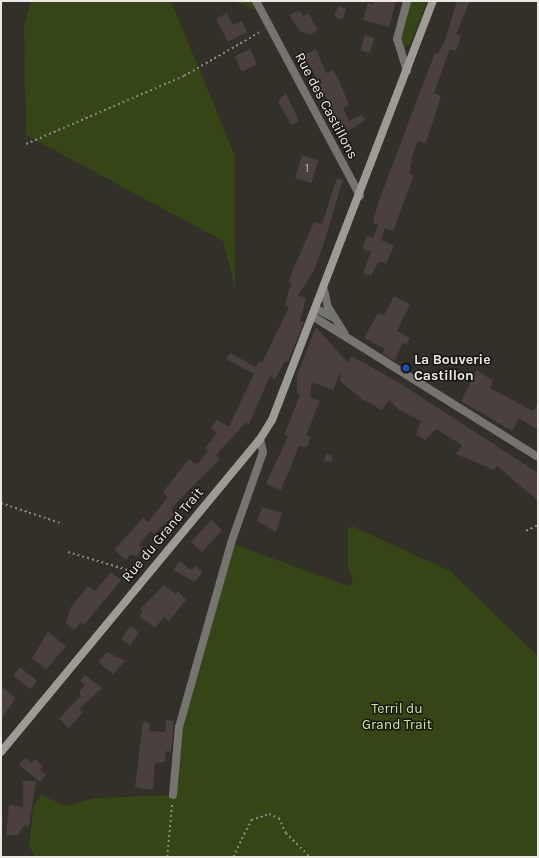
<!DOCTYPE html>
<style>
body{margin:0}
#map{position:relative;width:539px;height:858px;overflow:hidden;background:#332f29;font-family:Karla,sans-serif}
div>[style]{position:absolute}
.green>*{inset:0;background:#354516}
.building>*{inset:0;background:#49403f;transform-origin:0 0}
.path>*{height:1.5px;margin-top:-0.75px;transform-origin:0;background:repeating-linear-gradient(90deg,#8c8984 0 2px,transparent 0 5px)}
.street>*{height:8px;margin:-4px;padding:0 4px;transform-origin:4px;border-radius:4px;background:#767471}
.secondary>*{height:8px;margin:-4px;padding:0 4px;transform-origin:4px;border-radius:4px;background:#9d9b95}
.dots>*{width:11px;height:11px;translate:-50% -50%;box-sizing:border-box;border:2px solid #191715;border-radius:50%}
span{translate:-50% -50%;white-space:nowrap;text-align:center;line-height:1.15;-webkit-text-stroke:3px #191715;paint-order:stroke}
.number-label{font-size:12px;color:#c3bfbc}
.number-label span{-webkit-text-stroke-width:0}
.street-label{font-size:14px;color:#ece9e5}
.poi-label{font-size:14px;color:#ece9e5;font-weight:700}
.left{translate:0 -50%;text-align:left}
.park-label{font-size:14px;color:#c9e994}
.frame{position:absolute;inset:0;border:2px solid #ece9e5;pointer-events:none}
</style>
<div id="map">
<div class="green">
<i style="clip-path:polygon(31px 1px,171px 1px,235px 156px,235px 287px,223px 241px,26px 135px,24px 27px)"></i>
<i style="clip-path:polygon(232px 1px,252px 1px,257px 10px)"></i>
<i style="clip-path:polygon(408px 1px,427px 1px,411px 43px,404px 48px,401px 46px,400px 28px)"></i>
<i style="clip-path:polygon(352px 526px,450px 571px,538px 656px,538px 857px,35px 857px,29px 846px,33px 807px,41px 795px,66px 806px,94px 798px,173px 795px,176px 747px,231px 543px,348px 586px,353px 583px,348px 565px,348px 529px)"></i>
</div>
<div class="building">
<i style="clip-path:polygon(374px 1px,396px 1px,389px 27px,363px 20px,368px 3px,373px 4px)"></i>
<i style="clip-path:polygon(457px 1px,470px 1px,456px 34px,461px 36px,456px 51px,450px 49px,434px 93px,441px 96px,426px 143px,418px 141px,413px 154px,409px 174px,414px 175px,393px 231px,385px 228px,381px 240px,394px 246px,386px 264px,379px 261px,371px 276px,363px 273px,371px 252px,363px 249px,364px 244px,367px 236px,373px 238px,378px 225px,373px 223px,378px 203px,435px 53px,438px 54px,445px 40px)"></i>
<i style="left:338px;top:6px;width:9px;height:11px;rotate:21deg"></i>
<i style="clip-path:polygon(300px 10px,303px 16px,308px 13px,318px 30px,310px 35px,300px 31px,289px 15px)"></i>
<i style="clip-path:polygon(227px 13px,233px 25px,242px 21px,247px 32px,228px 42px,216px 19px)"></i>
<i style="left:365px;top:35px;width:10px;height:16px;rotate:17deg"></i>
<i style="left:250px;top:49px;width:17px;height:17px;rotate:65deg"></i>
<i style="clip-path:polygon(316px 49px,326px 73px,332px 70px,338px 78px,349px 105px,343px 108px,349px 121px,362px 115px,365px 120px,340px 136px,335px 126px,339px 123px,311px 67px,306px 69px,299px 57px)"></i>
<i style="clip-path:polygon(286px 93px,299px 121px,291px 125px,278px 101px)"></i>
<i style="left:302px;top:155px;width:17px;height:24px;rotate:17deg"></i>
<i style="clip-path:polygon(337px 178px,343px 180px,324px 243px,314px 270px,298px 296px,306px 298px,300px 322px,304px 322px,288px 362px,285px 361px,275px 379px,270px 376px,249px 424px,246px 422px,216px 455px,220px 459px,182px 497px,171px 509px,175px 513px,171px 518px,154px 534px,150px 531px,139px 545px,143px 548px,136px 557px,131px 554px,126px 560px,114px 550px,143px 518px,148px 522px,168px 497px,163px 492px,189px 459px,197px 465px,208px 451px,205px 448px,217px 433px,211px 428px,217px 420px,229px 427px,254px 374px,226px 359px,230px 353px,256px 367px,259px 361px,262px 363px,289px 307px,285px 305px,291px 283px,288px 282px,312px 226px,315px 222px,322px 224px)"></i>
<i style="clip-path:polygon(394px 296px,410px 304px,397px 331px,410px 338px,406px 345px,403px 343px,394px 361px,382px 353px,385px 349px,364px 338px,378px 313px,384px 315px)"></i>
<i style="clip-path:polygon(316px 327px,348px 363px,351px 356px,398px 382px,538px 473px,538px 501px,497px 466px,494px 470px,456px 454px,462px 445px,436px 429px,425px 440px,416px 434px,421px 421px,399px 410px,389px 400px,382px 410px,362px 399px,340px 381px,341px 371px,333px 390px,312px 382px,310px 397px,320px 401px,306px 435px,311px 437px,307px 447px,299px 446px,281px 490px,266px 484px,288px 436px,284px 435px,300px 395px,297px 393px,297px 375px)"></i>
<i style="clip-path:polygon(477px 370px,493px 381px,490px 388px,533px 411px,538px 402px,538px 430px,519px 418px,512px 431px,461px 401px)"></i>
<i style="left:326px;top:454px;width:7px;height:7px;rotate:16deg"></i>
<i style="clip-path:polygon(262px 507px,282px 513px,276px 532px,257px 521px)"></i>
<i style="left:211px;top:520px;width:15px;height:30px;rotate:42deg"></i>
<i style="clip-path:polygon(180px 561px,191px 570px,195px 566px,203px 572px,195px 582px,173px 570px)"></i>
<i style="clip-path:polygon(111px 572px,121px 580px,84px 625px,80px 623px,74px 630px,66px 623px,71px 607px,88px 586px,95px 591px)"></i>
<i style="clip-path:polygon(164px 585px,176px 594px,178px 591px,186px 600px,169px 621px,164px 617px,155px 628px,139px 616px,143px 611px,140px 609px)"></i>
<i style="left:130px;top:626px;width:11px;height:16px;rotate:34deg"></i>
<i style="clip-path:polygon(48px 632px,66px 646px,46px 670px,32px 658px)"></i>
<i style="clip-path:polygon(107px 652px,125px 661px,113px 674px,98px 662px)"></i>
<i style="left:20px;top:667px;width:22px;height:11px;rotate:39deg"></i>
<i style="clip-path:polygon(85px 675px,102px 688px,79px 709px,83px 712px,69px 728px,59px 719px,81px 695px,79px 692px,85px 685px,80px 681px)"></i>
<i style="clip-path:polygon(1px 686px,16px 698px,1px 719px)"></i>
<i style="clip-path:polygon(166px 720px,174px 721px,171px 752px,166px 751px,165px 762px,155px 763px,153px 790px,135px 787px,143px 721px,150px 724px,149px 731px,165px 732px)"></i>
<i style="clip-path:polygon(25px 758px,32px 763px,35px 759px,43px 766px,40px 770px,46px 775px,40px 782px,19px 765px)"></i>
<i style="clip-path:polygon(23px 781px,36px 781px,29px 826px,24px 826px,18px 835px,6px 835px,9px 805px,23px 807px)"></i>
</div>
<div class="path">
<i style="left:26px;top:144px;width:172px;rotate:-23.3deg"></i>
<i style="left:184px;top:76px;width:90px;rotate:-30deg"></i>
<i style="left:1px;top:503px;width:65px;rotate:18.7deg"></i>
<i style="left:526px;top:531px;width:13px;rotate:-27deg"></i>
<i style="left:68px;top:552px;width:73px;rotate:16.7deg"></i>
<i style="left:167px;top:857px;width:54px;rotate:-84.7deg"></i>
<i style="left:233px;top:857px;width:41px;rotate:-64.1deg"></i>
<i style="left:251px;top:820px;width:19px;rotate:-18deg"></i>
<i style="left:269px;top:814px;width:11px;rotate:22deg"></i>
<i style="left:279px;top:818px;width:17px;rotate:65deg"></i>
<i style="left:286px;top:833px;width:34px;rotate:45deg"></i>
</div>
<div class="street">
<i style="left:256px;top:1px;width:221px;rotate:61.9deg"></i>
<i style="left:407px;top:71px;width:34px;rotate:-107deg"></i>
<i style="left:397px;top:39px;width:39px;rotate:-75deg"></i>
<i style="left:324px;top:290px;width:17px;rotate:77deg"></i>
<i style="left:328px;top:307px;width:31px;rotate:58deg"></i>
<i style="left:317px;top:309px;width:17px;rotate:28deg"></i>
<i style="left:314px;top:317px;width:264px;rotate:32deg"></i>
<i style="left:173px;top:795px;width:68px;rotate:-85deg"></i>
<i style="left:179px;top:727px;width:191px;rotate:-74.2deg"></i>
<i style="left:231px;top:543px;width:96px;rotate:-70.6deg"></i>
<i style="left:263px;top:452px;width:13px;rotate:-103deg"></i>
</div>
<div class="secondary">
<i style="left:1px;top:752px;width:406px;rotate:-50.4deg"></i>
<i style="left:260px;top:439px;width:22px;rotate:-58deg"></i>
<i style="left:272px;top:420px;width:449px;rotate:-69deg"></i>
</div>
<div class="dots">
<i style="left:406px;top:368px;background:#1a4fb4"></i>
</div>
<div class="number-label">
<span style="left:307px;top:169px">1</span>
</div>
<div class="street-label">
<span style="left:326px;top:106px;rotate:62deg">Rue des Castillons</span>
<span style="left:163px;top:535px;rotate:-50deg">Rue du Grand Trait</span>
</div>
<div class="poi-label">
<span class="left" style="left:414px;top:368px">La Bouverie<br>Castillon</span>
</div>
<div class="park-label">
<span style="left:397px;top:717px">Terril du<br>Grand Trait</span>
</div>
<div class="frame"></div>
</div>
